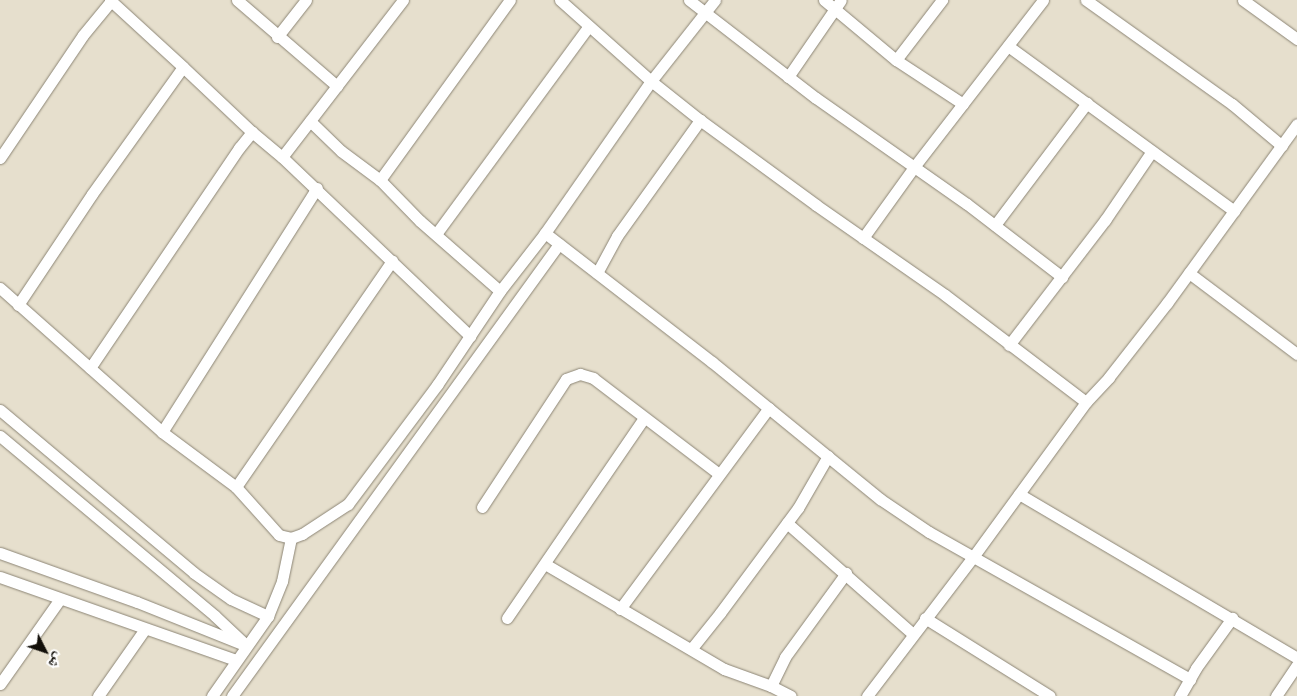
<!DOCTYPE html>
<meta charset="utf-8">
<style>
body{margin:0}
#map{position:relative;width:1297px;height:696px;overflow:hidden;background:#e6dfcd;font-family:Roboto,"Noto Naskh Arabic",sans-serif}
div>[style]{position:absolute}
.roads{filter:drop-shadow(0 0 1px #8c8575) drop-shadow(0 0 1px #8c8575)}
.minor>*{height:11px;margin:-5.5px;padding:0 5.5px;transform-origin:5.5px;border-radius:5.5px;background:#fff}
span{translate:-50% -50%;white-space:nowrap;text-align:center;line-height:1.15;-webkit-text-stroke:5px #fff;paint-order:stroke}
.north{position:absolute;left:20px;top:626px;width:50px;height:50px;-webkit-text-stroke:4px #fff;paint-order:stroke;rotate:131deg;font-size:14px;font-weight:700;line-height:20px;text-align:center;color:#120f09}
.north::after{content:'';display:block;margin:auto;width:18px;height:22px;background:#120f09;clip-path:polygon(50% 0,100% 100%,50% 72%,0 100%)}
</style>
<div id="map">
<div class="roads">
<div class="minor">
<i style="left:110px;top:0;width:99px;rotate:42.5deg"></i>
<i style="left:237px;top:0;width:132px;rotate:40.7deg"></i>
<i style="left:403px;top:0;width:198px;rotate:127.6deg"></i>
<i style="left:282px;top:157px;width:260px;rotate:43.6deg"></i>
<i style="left:560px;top:0;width:122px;rotate:41.7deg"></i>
<i style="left:651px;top:81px;width:63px;rotate:38.5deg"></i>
<i style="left:700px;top:120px;width:144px;rotate:36.2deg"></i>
<i style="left:816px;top:205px;width:157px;rotate:34.9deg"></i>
<i style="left:945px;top:295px;width:177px;rotate:37.2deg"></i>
<i style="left:689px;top:0;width:160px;rotate:37.7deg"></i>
<i style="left:816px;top:98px;width:184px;rotate:35.1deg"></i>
<i style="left:967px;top:204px;width:120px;rotate:37.5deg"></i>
<i style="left:824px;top:0;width:94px;rotate:39.8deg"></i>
<i style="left:896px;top:60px;width:80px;rotate:33.3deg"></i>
<i style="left:1086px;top:0;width:179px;rotate:35.5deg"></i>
<i style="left:1232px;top:104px;width:65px;rotate:40deg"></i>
<i style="left:1243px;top:0;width:67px;rotate:35.8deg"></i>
<i style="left:277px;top:37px;width:47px;rotate:-51.9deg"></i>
<i style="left:1008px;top:46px;width:280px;rotate:36.1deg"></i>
<i style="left:896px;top:60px;width:76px;rotate:-52.5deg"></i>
<i style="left:788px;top:77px;width:93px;rotate:-55.5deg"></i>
<i style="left:310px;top:121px;width:43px;rotate:44.1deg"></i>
<i style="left:341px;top:151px;width:49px;rotate:36.6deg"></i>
<i style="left:380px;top:180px;width:57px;rotate:45.7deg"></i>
<i style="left:420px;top:221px;width:106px;rotate:41.2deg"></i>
<i style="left:0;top:158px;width:148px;rotate:-56deg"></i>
<i style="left:83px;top:35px;width:44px;rotate:-50.5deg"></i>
<i style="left:380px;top:180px;width:222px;rotate:-54.2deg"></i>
<i style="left:995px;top:225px;width:153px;rotate:-53deg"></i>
<i style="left:545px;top:233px;width:211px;rotate:37.7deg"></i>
<i style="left:712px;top:362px;width:217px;rotate:39.2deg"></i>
<i style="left:880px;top:499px;width:59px;rotate:34deg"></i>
<i style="left:929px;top:532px;width:300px;rotate:29.4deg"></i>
<i style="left:436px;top:234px;width:257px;rotate:-53.7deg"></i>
<i style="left:863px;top:238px;width:87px;rotate:-54.3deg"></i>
<i style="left:914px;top:167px;width:211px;rotate:-52.3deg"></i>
<i style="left:597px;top:273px;width:42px;rotate:-61.6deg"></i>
<i style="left:617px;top:236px;width:143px;rotate:-54.4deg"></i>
<i style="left:1189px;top:273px;width:135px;rotate:36.9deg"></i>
<i style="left:0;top:288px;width:217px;rotate:41.6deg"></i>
<i style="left:162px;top:432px;width:92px;rotate:36.6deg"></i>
<i style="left:236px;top:487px;width:64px;rotate:48.1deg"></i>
<i style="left:279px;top:535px;width:12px;rotate:14deg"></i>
<i style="left:291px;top:538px;width:12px;rotate:-20deg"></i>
<i style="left:302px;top:534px;width:55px;rotate:-33.1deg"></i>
<i style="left:348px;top:504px;width:149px;rotate:-53.2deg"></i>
<i style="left:437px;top:385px;width:113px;rotate:-56.2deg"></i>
<i style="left:500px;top:291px;width:73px;rotate:-52.2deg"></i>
<i style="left:545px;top:233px;width:185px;rotate:-55.1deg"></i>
<i style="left:651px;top:81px;width:103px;rotate:-51.7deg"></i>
<i style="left:18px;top:305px;width:133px;rotate:-56.3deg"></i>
<i style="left:92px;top:194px;width:156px;rotate:-54.4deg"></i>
<i style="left:183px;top:67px;width:95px;rotate:43.3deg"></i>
<i style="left:252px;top:132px;width:39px;rotate:40deg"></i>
<i style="left:1009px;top:345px;width:158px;rotate:-52.5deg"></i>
<i style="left:1105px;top:220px;width:83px;rotate:-55.7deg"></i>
<i style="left:90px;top:368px;width:266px;rotate:-55.9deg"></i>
<i style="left:239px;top:148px;width:21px;rotate:-51deg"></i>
<i style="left:0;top:410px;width:253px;rotate:40deg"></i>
<i style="left:194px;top:573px;width:45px;rotate:35.1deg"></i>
<i style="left:231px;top:599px;width:41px;rotate:24.7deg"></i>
<i style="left:162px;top:432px;width:289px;rotate:-57.6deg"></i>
<i style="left:0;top:436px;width:280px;rotate:39.9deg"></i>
<i style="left:215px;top:616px;width:42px;rotate:43.1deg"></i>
<i style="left:236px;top:487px;width:275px;rotate:-55.4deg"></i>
<i style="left:1019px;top:494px;width:323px;rotate:30.5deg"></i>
<i style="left:482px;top:507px;width:153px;rotate:-56.7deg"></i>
<i style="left:566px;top:379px;width:15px;rotate:-20deg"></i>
<i style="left:580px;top:374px;width:14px;rotate:17deg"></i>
<i style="left:593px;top:378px;width:158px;rotate:37.3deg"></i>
<i style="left:787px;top:523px;width:168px;rotate:41.4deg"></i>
<i style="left:0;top:553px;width:145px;rotate:19.7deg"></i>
<i style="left:137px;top:602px;width:113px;rotate:21.8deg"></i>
<i style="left:545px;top:564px;width:208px;rotate:30.4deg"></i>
<i style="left:724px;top:669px;width:50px;rotate:19.9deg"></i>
<i style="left:771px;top:686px;width:22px;rotate:27deg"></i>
<i style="left:0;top:577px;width:250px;rotate:19.4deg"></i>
<i style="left:620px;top:609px;width:250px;rotate:-53.5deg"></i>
<i style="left:507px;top:618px;width:242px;rotate:-55.6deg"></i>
<i style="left:925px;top:618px;width:147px;rotate:32deg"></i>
<i style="left:692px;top:648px;width:45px;rotate:-51.3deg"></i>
<i style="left:720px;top:613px;width:131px;rotate:-53.4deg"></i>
<i style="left:798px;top:508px;width:60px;rotate:-60deg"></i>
<i style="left:0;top:684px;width:104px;rotate:-54.8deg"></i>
<i style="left:771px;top:686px;width:32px;rotate:-64deg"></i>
<i style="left:785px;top:657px;width:104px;rotate:-54deg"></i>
<i style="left:98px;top:696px;width:82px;rotate:-55deg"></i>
<i style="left:212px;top:696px;width:98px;rotate:-55deg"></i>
<i style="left:268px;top:616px;width:38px;rotate:-68deg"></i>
<i style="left:282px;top:581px;width:44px;rotate:-78.2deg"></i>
<i style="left:232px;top:696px;width:558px;rotate:-54.12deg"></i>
<i style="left:867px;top:696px;width:175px;rotate:-52.7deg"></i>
<i style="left:973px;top:557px;width:192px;rotate:-53.9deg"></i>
<i style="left:1086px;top:402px;width:34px;rotate:-47deg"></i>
<i style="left:1109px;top:377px;width:94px;rotate:-51.9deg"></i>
<i style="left:1167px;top:303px;width:221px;rotate:-54deg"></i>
<i style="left:1180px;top:696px;width:32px;rotate:-60deg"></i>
<i style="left:1196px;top:668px;width:62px;rotate:-54.2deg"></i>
<i style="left:1276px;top:696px;width:37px;rotate:-56deg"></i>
</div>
</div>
<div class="north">ش</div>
</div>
